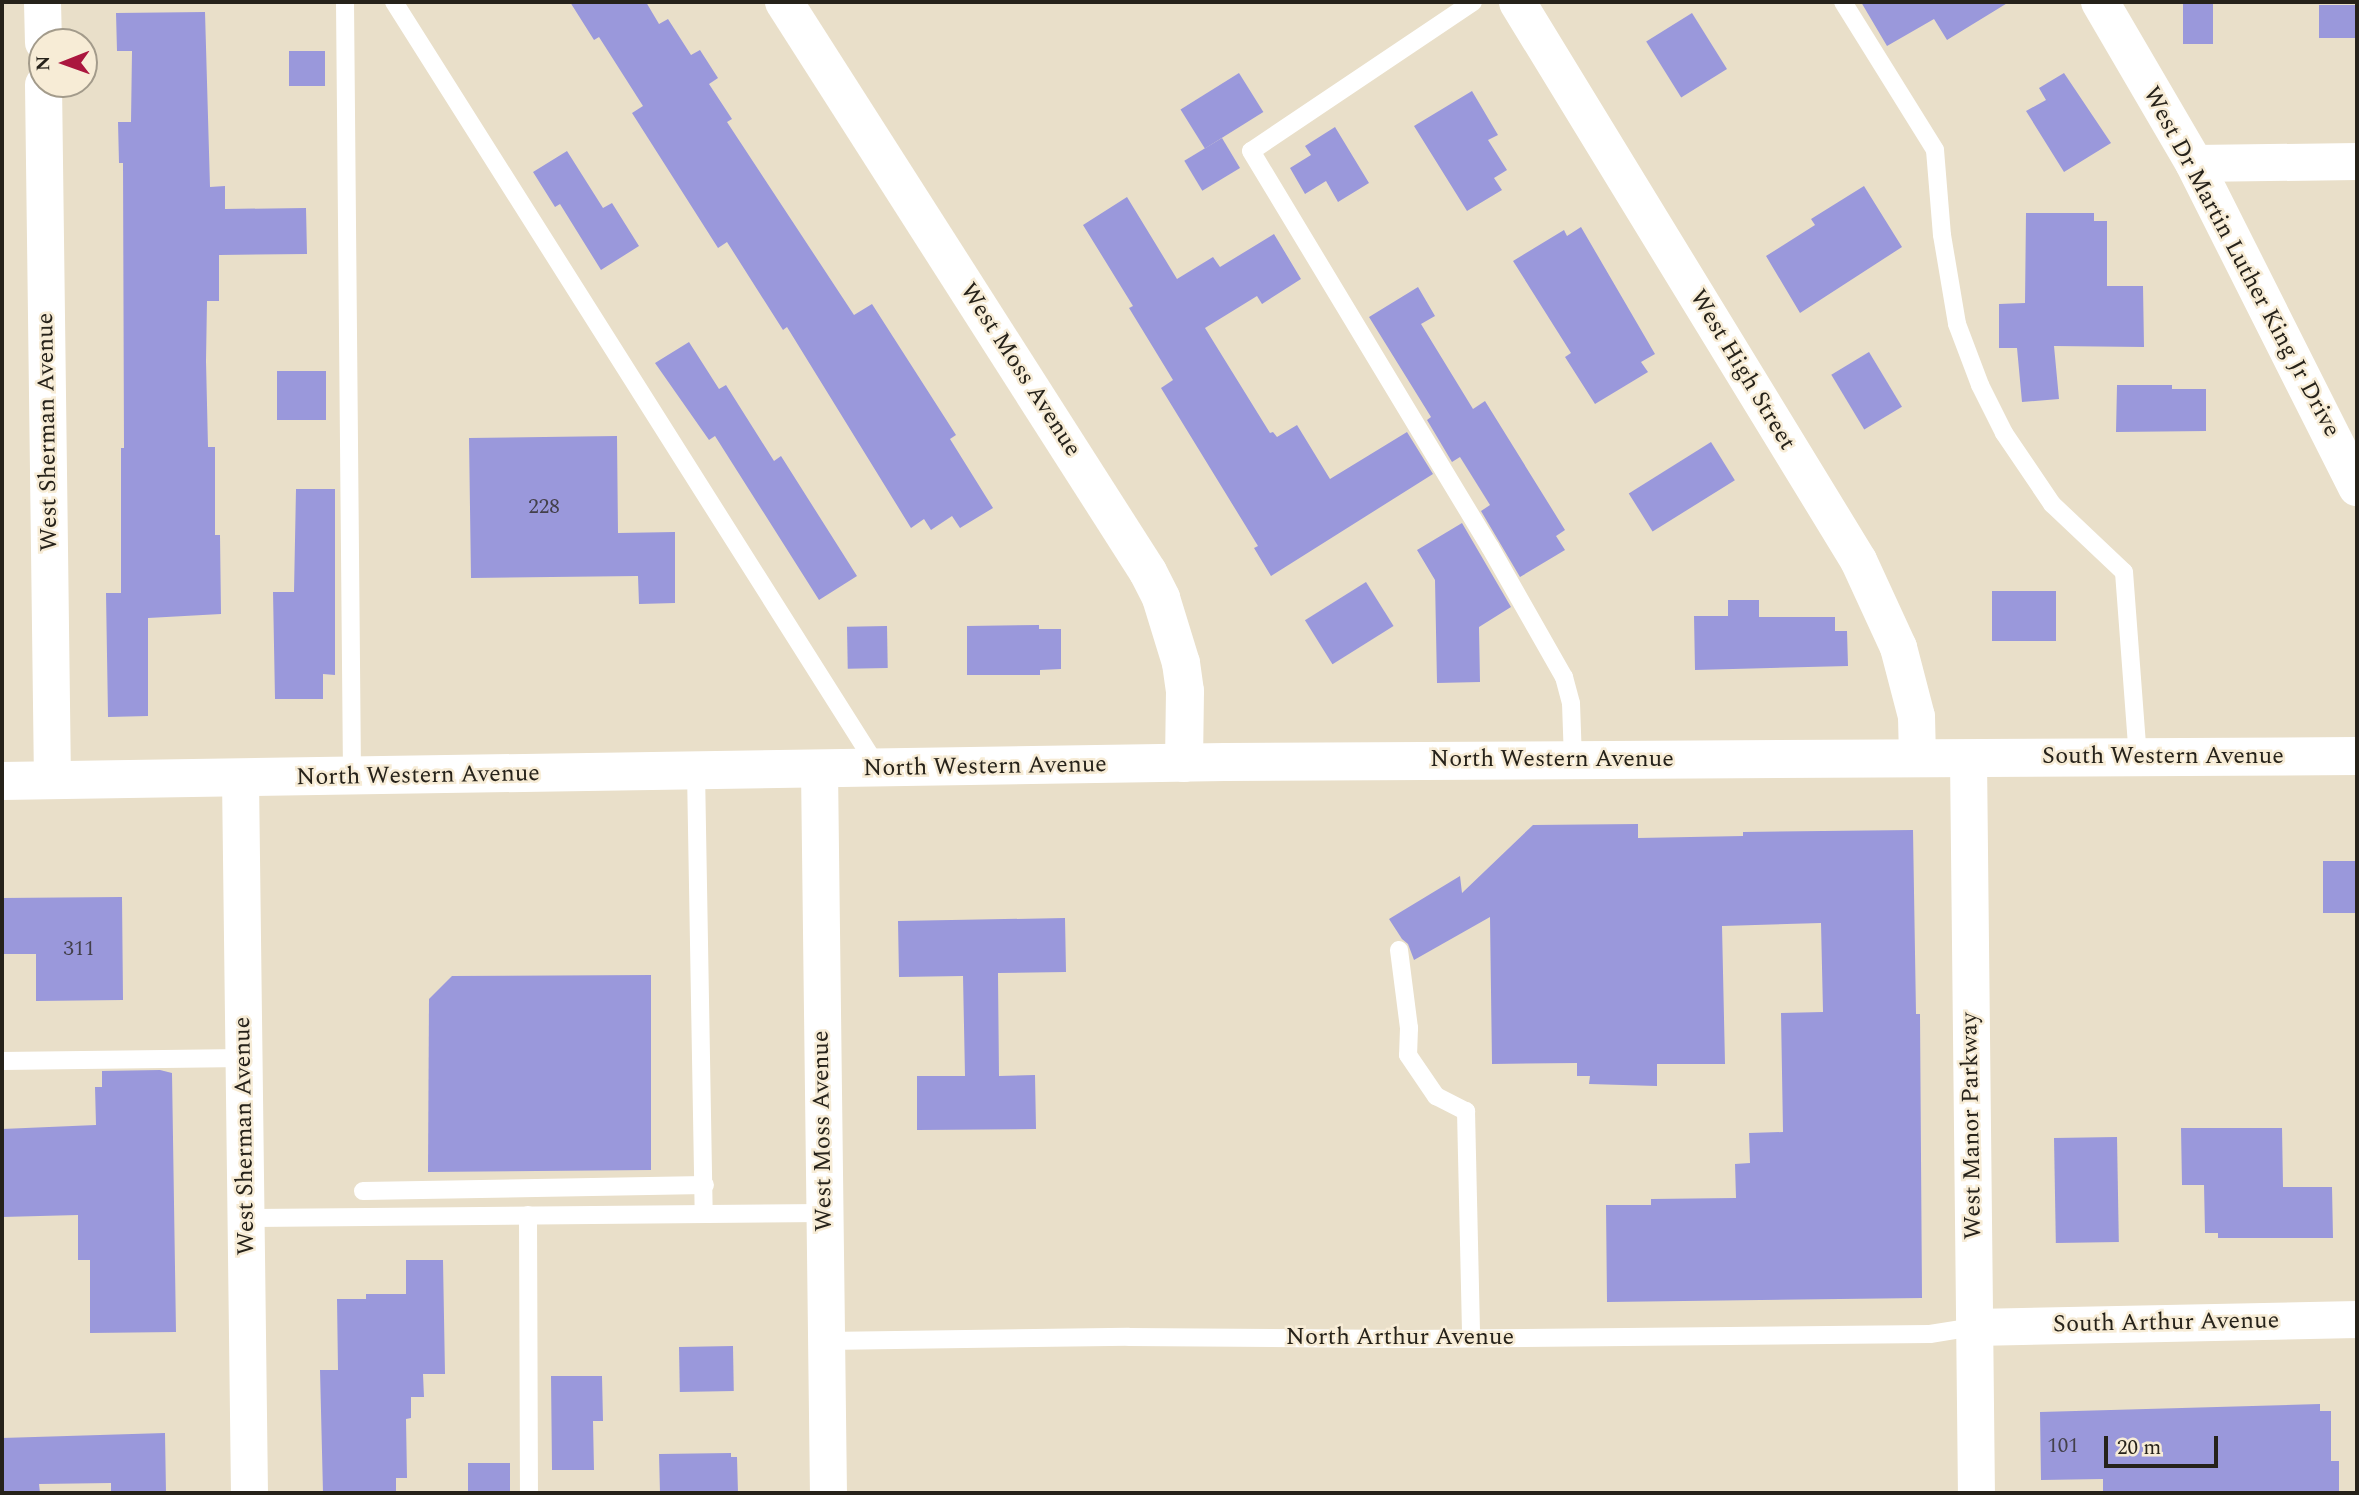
<!DOCTYPE html>
<style>
body{margin:0}
#map{position:relative;width:2359px;height:1495px;overflow:hidden;background:#e9dfc9;font-family:Spectral,serif}
div>[style]{position:absolute}
.building>*{inset:0;background:#9a98db;transform-origin:0 0}
.lane>*{height:18px;margin:-9px;padding:0 9px;transform-origin:9px;border-radius:9px;background:#fff}
.street>*{height:37px;margin:-18.5px;padding:0 18.5px;transform-origin:18.5px;border-radius:18.5px;background:#fff}
.secondary>*{height:38px;margin:-19px;padding:0 19px;transform-origin:19px;border-radius:19px;background:#fff}
span{translate:-50% -50%;white-space:nowrap;text-align:center;line-height:1.15;-webkit-text-stroke:5px #f7ecd6;paint-order:stroke}
.number-label{font-size:21px;color:#43404a}
.number-label span{-webkit-text-stroke-width:0}
.street-label{font-size:24px;color:#26221a}
.frame{position:absolute;inset:0;border:4px solid #26221a;pointer-events:none}
.north{position:absolute;left:28px;top:28px;width:70px;height:70px;box-sizing:border-box;background:#f7ecd6;border:2px solid #a39b8b;border-radius:50%;rotate:269deg;font-size:19px;font-weight:700;line-height:28px;text-align:center;color:#26221a}
.north::after{content:'';display:block;margin:auto;width:24px;height:32px;background:#ab163e;clip-path:polygon(50% 0,100% 100%,50% 72%,0 100%)}
.scale{position:absolute;left:2104px;top:1436px;width:114px;height:32px;box-sizing:border-box;border:4px solid #26221a;border-top:0;padding-left:9px;font-size:21px;line-height:24px;white-space:nowrap;color:#26221a;-webkit-text-stroke:5px #f7ecd6;paint-order:stroke}
</style>
<div id="map">
<div class="building">
<i style="clip-path:polygon(570px 2px,646px 2px,659px 24px,668px 19px,691px 55px,700px 50px,718px 78px,709px 84px,732px 119px,727px 122px,854px 315px,872px 304px,956px 435px,950px 439px,993px 508px,960px 528px,952px 516px,931px 530px,924px 519px,911px 528px,787px 327px,783px 330px,727px 242px,718px 248px,632px 113px,643px 106px,599px 37px,594px 40px)"></i>
<i style="clip-path:polygon(1861px 2px,2009px 2px,1947px 40px,1934px 19px,1887px 46px)"></i>
<i style="left:2183px;top:2px;width:30px;height:42px"></i>
<i style="left:2319px;top:5px;width:38px;height:33px"></i>
<i style="clip-path:polygon(205px 12px,210px 187px,225px 186px,225px 209px,306px 208px,307px 254px,219px 255px,219px 301px,207px 301px,206px 361px,208px 447px,215px 447px,215px 535px,220px 535px,221px 614px,148px 618px,148px 716px,108px 717px,106px 593px,121px 593px,121px 448px,124px 448px,123px 163px,119px 163px,118px 122px,131px 122px,132px 51px,117px 51px,116px 13px)"></i>
<i style="left:1692px;top:13px;width:66px;height:54px;rotate:58deg"></i>
<i style="left:325px;top:51px;width:35px;height:36px;rotate:90deg"></i>
<i style="left:1239px;top:73px;width:46px;height:69px;rotate:58deg"></i>
<i style="clip-path:polygon(2064px 73px,2111px 143px,2064px 172px,2026px 111px,2046px 100px,2039px 88px)"></i>
<i style="clip-path:polygon(1472px 91px,1498px 135px,1488px 140px,1507px 170px,1494px 178px,1502px 190px,1467px 211px,1414px 126px)"></i>
<i style="clip-path:polygon(1335px 127px,1369px 183px,1338px 202px,1326px 181px,1305px 194px,1290px 168px,1311px 155px,1305px 146px)"></i>
<i style="left:1222px;top:138px;width:35px;height:44px;rotate:59deg"></i>
<i style="clip-path:polygon(567px 151px,603px 208px,612px 203px,639px 246px,601px 270px,560px 204px,555px 207px,533px 172px)"></i>
<i style="clip-path:polygon(1864px 186px,1902px 247px,1800px 313px,1766px 256px,1815px 225px,1811px 219px)"></i>
<i style="clip-path:polygon(1127px 197px,1177px 279px,1213px 257px,1220px 267px,1274px 234px,1301px 279px,1262px 304px,1257px 296px,1205px 328px,1270px 433px,1273px 432px,1277px 437px,1297px 425px,1330px 479px,1407px 432px,1433px 474px,1271px 576px,1254px 548px,1258px 546px,1161px 388px,1173px 380px,1129px 308px,1133px 306px,1083px 225px)"></i>
<i style="clip-path:polygon(2026px 213px,2094px 213px,2094px 221px,2107px 221px,2107px 286px,2143px 286px,2144px 347px,2054px 346px,2059px 399px,2022px 402px,2017px 348px,1999px 348px,1999px 304px,2025px 303px)"></i>
<i style="clip-path:polygon(1581px 227px,1655px 354px,1641px 362px,1648px 372px,1595px 404px,1565px 357px,1571px 353px,1513px 261px,1564px 230px,1567px 236px)"></i>
<i style="clip-path:polygon(1418px 287px,1435px 316px,1421px 324px,1473px 409px,1485px 401px,1565px 530px,1556px 536px,1565px 550px,1520px 577px,1481px 511px,1490px 505px,1460px 457px,1452px 462px,1427px 420px,1431px 417px,1369px 317px)"></i>
<i style="clip-path:polygon(689px 342px,719px 389px,726px 385px,774px 461px,781px 456px,857px 576px,819px 600px,715px 436px,709px 440px,655px 363px)"></i>
<i style="left:1869px;top:352px;width:64px;height:44px;rotate:59deg"></i>
<i style="left:277px;top:371px;width:49px;height:49px"></i>
<i style="clip-path:polygon(2117px 385px,2172px 385px,2172px 389px,2206px 389px,2206px 431px,2116px 432px)"></i>
<i style="clip-path:polygon(617px 436px,618px 533px,675px 532px,675px 603px,639px 604px,638px 576px,471px 578px,469px 438px)"></i>
<i style="left:1711px;top:442px;width:45px;height:97px;rotate:58deg"></i>
<i style="clip-path:polygon(296px 489px,335px 489px,335px 675px,323px 674px,323px 699px,275px 699px,273px 592px,294px 592px)"></i>
<i style="clip-path:polygon(1462px 523px,1511px 607px,1479px 627px,1480px 682px,1437px 683px,1435px 580px,1417px 550px)"></i>
<i style="left:1366px;top:582px;width:52px;height:72px;rotate:58deg"></i>
<i style="left:2056px;top:591px;width:50px;height:64px;rotate:90deg"></i>
<i style="clip-path:polygon(1728px 600px,1759px 600px,1759px 617px,1835px 617px,1835px 631px,1847px 631px,1848px 666px,1695px 670px,1694px 616px,1728px 616px)"></i>
<i style="clip-path:polygon(1039px 625px,1039px 629px,1061px 629px,1061px 669px,1040px 670px,1040px 675px,967px 675px,967px 626px)"></i>
<i style="left:887px;top:626px;width:42px;height:40px;rotate:89deg"></i>
<i style="clip-path:polygon(1638px 824px,1638px 838px,1743px 836px,1743px 832px,1913px 830px,1916px 1014px,1920px 1014px,1922px 1298px,1607px 1302px,1606px 1205px,1651px 1205px,1651px 1199px,1736px 1198px,1735px 1164px,1750px 1163px,1749px 1133px,1783px 1132px,1781px 1013px,1823px 1012px,1821px 923px,1722px 926px,1725px 1064px,1657px 1064px,1657px 1086px,1589px 1084px,1590px 1076px,1577px 1076px,1577px 1063px,1492px 1064px,1490px 917px,1414px 960px,1408px 944px,1402px 939px,1389px 919px,1460px 876px,1462px 893px,1533px 825px)"></i>
<i style="left:2357px;top:861px;width:52px;height:34px;rotate:90deg"></i>
<i style="clip-path:polygon(122px 897px,123px 1000px,36px 1001px,36px 954px,2px 954px,2px 898px)"></i>
<i style="clip-path:polygon(1065px 918px,1066px 972px,998px 973px,999px 1076px,1035px 1075px,1036px 1129px,917px 1130px,917px 1076px,965px 1076px,963px 976px,899px 977px,898px 921px)"></i>
<i style="clip-path:polygon(651px 975px,651px 1170px,428px 1172px,429px 999px,452px 976px)"></i>
<i style="clip-path:polygon(160px 1070px,172px 1073px,176px 1332px,90px 1333px,90px 1260px,78px 1260px,78px 1215px,2px 1217px,2px 1129px,96px 1125px,95px 1087px,102px 1087px,102px 1071px)"></i>
<i style="clip-path:polygon(2181px 1128px,2282px 1128px,2283px 1187px,2332px 1187px,2333px 1238px,2218px 1238px,2218px 1233px,2205px 1233px,2204px 1185px,2182px 1185px)"></i>
<i style="left:2117px;top:1137px;width:105px;height:63px;rotate:89deg"></i>
<i style="clip-path:polygon(406px 1260px,443px 1260px,445px 1374px,423px 1374px,424px 1397px,411px 1397px,411px 1418px,406px 1419px,407px 1478px,396px 1478px,396px 1493px,323px 1493px,320px 1370px,338px 1370px,337px 1299px,366px 1299px,366px 1294px,406px 1294px)"></i>
<i style="left:733px;top:1346px;width:45px;height:54px;rotate:89deg"></i>
<i style="clip-path:polygon(551px 1376px,602px 1376px,603px 1421px,593px 1421px,594px 1470px,552px 1470px)"></i>
<i style="clip-path:polygon(2320px 1404px,2320px 1411px,2331px 1411px,2331px 1461px,2339px 1461px,2339px 1491px,2103px 1493px,2103px 1479px,2041px 1480px,2040px 1412px)"></i>
<i style="clip-path:polygon(165px 1433px,166px 1493px,111px 1493px,111px 1483px,39px 1484px,40px 1493px,2px 1493px,2px 1438px)"></i>
<i style="clip-path:polygon(731px 1453px,731px 1457px,737px 1457px,738px 1493px,660px 1493px,659px 1454px)"></i>
<i style="left:468px;top:1463px;width:42px;height:30px"></i>
</div>
<div class="lane">
<i style="left:345px;top:2px;width:775px;rotate:89.48deg"></i>
<i style="left:394px;top:2px;width:906px;rotate:57.71deg"></i>
<i style="left:1473px;top:2px;width:267px;rotate:146.1deg"></i>
<i style="left:1251px;top:151px;width:463px;rotate:58.9deg"></i>
<i style="left:1490px;top:547px;width:150px;rotate:60.4deg"></i>
<i style="left:1564px;top:677px;width:27px;rotate:75deg"></i>
<i style="left:1571px;top:703px;width:57px;rotate:88deg"></i>
<i style="left:1843px;top:2px;width:174px;rotate:58.1deg"></i>
<i style="left:1935px;top:150px;width:85px;rotate:85.3deg"></i>
<i style="left:1942px;top:235px;width:90px;rotate:80.4deg"></i>
<i style="left:1957px;top:324px;width:65px;rotate:69.3deg"></i>
<i style="left:1980px;top:385px;width:54px;rotate:63.4deg"></i>
<i style="left:2004px;top:433px;width:86px;rotate:55.9deg"></i>
<i style="left:2052px;top:504px;width:99px;rotate:43.4deg"></i>
<i style="left:2124px;top:572px;width:186px;rotate:85.7deg"></i>
<i style="left:696px;top:771px;width:443px;rotate:89deg"></i>
<i style="left:1399px;top:950px;width:79px;rotate:82.7deg"></i>
<i style="left:1409px;top:1028px;width:27px;rotate:92deg"></i>
<i style="left:1408px;top:1055px;width:50px;rotate:55.7deg"></i>
<i style="left:1436px;top:1096px;width:34px;rotate:27deg"></i>
<i style="left:1466px;top:1111px;width:227px;rotate:88.7deg"></i>
<i style="left:2px;top:1061px;width:242px;rotate:-0.7deg"></i>
<i style="left:363px;top:1191px;width:342px;rotate:-1deg"></i>
<i style="left:528px;top:1215px;width:278px;rotate:89.8deg"></i>
<i style="left:246px;top:1218px;width:578px;rotate:-0.5deg"></i>
<i style="left:826px;top:1341px;width:303px;rotate:-0.8deg"></i>
<i style="left:1129px;top:1337px;width:280px;rotate:0.4deg"></i>
<i style="left:1409px;top:1339px;width:521px;rotate:-0.55deg"></i>
<i style="left:1930px;top:1334px;width:45px;rotate:-9deg"></i>
</div>
<div class="street">
<i style="left:42px;top:2px;width:40px;rotate:88.6deg"></i>
<i style="left:1517px;top:2px;width:654px;rotate:58.57deg"></i>
<i style="left:1858px;top:560px;width:96px;rotate:65.3deg"></i>
<i style="left:1898px;top:647px;width:71px;rotate:75.4deg"></i>
<i style="left:1916px;top:716px;width:42px;rotate:88.6deg"></i>
<i style="left:43px;top:84px;width:696px;rotate:89.26deg"></i>
<i style="left:2194px;top:163px;width:163px;rotate:-0.7deg"></i>
<i style="left:1968px;top:758px;width:735px;rotate:89.38deg"></i>
<i style="left:819px;top:769px;width:724px;rotate:89.29deg"></i>
<i style="left:240px;top:778px;width:715px;rotate:89.28deg"></i>
<i style="left:1974px;top:1327px;width:383px;rotate:-1.2deg"></i>
</div>
<div class="secondary">
<i style="left:784px;top:2px;width:676px;rotate:57.44deg"></i>
<i style="left:1148px;top:572px;width:29px;rotate:63deg"></i>
<i style="left:1161px;top:598px;width:68px;rotate:72.9deg"></i>
<i style="left:1181px;top:663px;width:28px;rotate:82deg"></i>
<i style="left:1185px;top:691px;width:72px;rotate:90.8deg"></i>
<i style="left:2100px;top:2px;width:186px;rotate:59.7deg"></i>
<i style="left:2194px;top:163px;width:363px;rotate:63.3deg"></i>
<i style="left:2px;top:781px;width:1223px;rotate:-0.89deg"></i>
<i style="left:1225px;top:762px;width:1132px;rotate:-0.3deg"></i>
</div>
<div class="number-label">
<span style="left:544px;top:507px">228</span>
<span style="left:79px;top:949px">311</span>
<span style="left:2063px;top:1446px">101</span>
</div>
<div class="street-label">
<span style="left:2241px;top:262px;rotate:62deg">West Dr Martin Luther King Jr Drive</span>
<span style="left:1020px;top:370px;rotate:57deg">West Moss Avenue</span>
<span style="left:1742px;top:370px;rotate:59deg">West High Street</span>
<span style="left:48px;top:432px;rotate:-91deg">West Sherman Avenue</span>
<span style="left:2163px;top:757px">South Western Avenue</span>
<span style="left:1552px;top:760px">North Western Avenue</span>
<span style="left:985px;top:767px;rotate:-1deg">North Western Avenue</span>
<span style="left:418px;top:776px;rotate:-1deg">North Western Avenue</span>
<span style="left:1972px;top:1126px;rotate:-91deg">West Manor Parkway</span>
<span style="left:823px;top:1131px;rotate:-91deg">West Moss Avenue</span>
<span style="left:245px;top:1136px;rotate:-91deg">West Sherman Avenue</span>
<span style="left:2166px;top:1323px;rotate:-1deg">South Arthur Avenue</span>
<span style="left:1400px;top:1338px">North Arthur Avenue</span>
</div>
<div class="frame"></div>
<div class="north">N</div>
<div class="scale">20 m</div>
</div>
